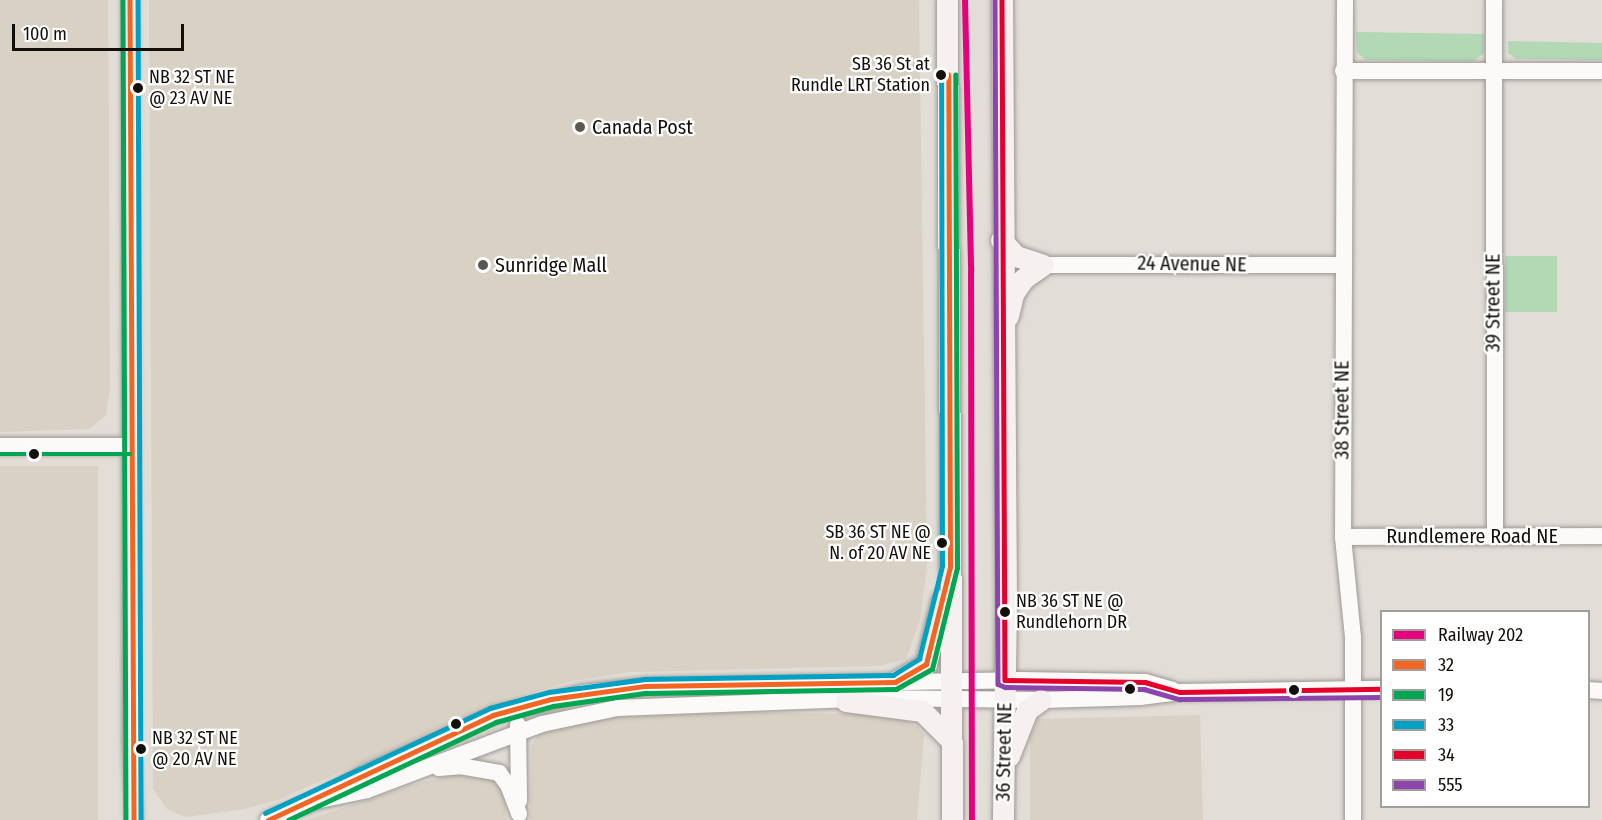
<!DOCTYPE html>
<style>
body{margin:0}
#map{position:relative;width:1602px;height:820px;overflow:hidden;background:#e2ddd7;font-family:"Fira Sans Condensed",sans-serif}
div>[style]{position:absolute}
.built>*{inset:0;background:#dad1c5;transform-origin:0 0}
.green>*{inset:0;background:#b2d8b4;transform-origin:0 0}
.roads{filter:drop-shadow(0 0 2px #9c9994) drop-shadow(0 0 2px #9c9994)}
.minor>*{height:16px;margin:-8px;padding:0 8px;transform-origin:8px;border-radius:8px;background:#fbfaf9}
.major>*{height:21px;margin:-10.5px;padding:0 10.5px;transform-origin:10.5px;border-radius:10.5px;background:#f6f1f0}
.bus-1>*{height:4.5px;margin:-2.25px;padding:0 2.25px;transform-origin:2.25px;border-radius:2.25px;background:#f26522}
.bus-2>*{height:4.5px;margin:-2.25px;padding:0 2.25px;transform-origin:2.25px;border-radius:2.25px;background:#00a651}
.bus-3>*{height:4.5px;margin:-2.25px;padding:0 2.25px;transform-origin:2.25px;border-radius:2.25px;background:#01a1c4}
.bus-4>*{height:4.5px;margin:-2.25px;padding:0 2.25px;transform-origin:2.25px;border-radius:2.25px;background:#e4002b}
.bus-5>*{height:4.5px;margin:-2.25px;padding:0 2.25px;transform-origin:2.25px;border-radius:2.25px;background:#8e44ad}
.rail-1>*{height:6px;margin:-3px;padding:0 3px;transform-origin:3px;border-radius:3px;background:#e5007d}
.dots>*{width:16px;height:16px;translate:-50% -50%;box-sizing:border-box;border:3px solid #fff;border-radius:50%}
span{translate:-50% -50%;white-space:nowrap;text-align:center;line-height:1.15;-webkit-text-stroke:4.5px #fff;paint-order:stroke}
.bus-label{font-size:18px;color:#13100c}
.right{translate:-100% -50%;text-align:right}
.left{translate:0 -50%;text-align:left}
.poi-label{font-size:20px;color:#13100c}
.street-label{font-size:20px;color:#13100c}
.legend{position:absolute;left:1380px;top:610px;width:210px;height:198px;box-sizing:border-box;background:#fff;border:2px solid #a19f9e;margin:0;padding:8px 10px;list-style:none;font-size:18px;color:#13100c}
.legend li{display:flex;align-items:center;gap:12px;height:30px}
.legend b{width:30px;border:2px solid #a19f9e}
.scale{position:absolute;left:12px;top:24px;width:172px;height:27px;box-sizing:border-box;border:3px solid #13100c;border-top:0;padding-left:8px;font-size:18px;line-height:21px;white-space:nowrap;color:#13100c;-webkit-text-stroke:4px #fff;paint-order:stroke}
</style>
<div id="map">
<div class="built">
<i style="clip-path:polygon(0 0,108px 0,110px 387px,106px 415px,89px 429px,0 432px)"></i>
<i style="clip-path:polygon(149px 0,919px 0,927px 565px,920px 620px,906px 659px,879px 666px,629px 672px,567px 682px,460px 718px,278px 800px,245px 809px,186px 817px,167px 809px,153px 789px)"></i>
<i style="left:0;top:466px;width:98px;height:354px"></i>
<i style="clip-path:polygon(744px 712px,893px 715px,918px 727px,924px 735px,917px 820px,530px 820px,531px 746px,539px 734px,591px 718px)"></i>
<i style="clip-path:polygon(1200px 715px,1203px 820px,1030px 820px,1030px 738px,1038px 719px)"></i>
<i style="clip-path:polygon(463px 772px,488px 774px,503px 788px,507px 820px,307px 820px,408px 786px)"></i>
</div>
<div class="green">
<i style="clip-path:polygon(1356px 32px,1484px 34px,1484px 53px,1474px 61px,1365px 60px,1357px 52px)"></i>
<i style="clip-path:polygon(1508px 41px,1602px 43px,1602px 60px,1516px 59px,1508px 53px)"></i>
<i style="left:1505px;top:256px;width:52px;height:56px"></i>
</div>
<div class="roads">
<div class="minor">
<i style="left:130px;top:0;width:741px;rotate:89.92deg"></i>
<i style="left:131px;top:741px;width:79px;rotate:87.8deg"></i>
<i style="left:1345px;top:0;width:537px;rotate:90.21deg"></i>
<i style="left:1343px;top:537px;width:100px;rotate:84.3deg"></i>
<i style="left:1353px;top:637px;width:183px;rotate:90deg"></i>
<i style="left:1494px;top:0;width:535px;rotate:89.89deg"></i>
<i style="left:1343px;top:71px;width:259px"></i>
<i style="left:1043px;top:265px;width:299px"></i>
<i style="left:0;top:446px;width:130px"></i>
<i style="left:1343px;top:537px;width:259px;rotate:-0.2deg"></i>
<i style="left:1588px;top:690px;width:14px;rotate:4deg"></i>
<i style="left:518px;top:725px;width:76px;rotate:89.2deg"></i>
<i style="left:439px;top:768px;width:21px;rotate:-5deg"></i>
<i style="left:460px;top:766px;width:40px;rotate:10deg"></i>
<i style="left:499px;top:773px;width:15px;rotate:53deg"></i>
<i style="left:508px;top:785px;width:31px;rotate:69deg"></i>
<i style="left:315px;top:801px;width:53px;rotate:-11.9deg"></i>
<i style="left:367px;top:790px;width:187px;rotate:-20.7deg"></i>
<i style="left:542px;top:724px;width:77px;rotate:-12deg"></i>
<i style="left:617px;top:708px;width:255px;rotate:-2.2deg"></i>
<i style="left:872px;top:698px;width:169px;rotate:0.7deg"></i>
<i style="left:1041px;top:700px;width:99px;rotate:-1.7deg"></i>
<i style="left:1140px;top:697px;width:40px;rotate:-7.1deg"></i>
<i style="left:1180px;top:692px;width:202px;rotate:-0.9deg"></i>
<i style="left:268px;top:820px;width:51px;rotate:-22deg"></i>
<i style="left:315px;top:801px;width:60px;rotate:-29.1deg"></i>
<i style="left:367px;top:772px;width:138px;rotate:-24.3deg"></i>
<i style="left:493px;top:715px;width:93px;rotate:-13.7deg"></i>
<i style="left:583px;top:693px;width:62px;rotate:-6.4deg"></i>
<i style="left:645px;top:686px;width:373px;rotate:-0.9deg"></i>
<i style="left:1018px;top:680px;width:127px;rotate:0.9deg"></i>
<i style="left:1145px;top:682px;width:29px;rotate:16deg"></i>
</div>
<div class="major">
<i style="left:947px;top:0;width:820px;rotate:89.65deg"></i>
<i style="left:1002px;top:0;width:601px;rotate:89.62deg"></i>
<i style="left:1006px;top:601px;width:219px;rotate:90.8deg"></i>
<i style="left:1001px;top:240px;width:22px;rotate:47deg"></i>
<i style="left:1016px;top:256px;width:28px;rotate:18deg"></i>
<i style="left:1008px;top:316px;width:23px;rotate:-77deg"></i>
<i style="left:1013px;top:294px;width:18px;rotate:-56deg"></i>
<i style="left:1023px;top:279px;width:24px;rotate:-35deg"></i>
<i style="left:895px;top:682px;width:36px;rotate:-30deg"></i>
<i style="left:926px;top:664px;width:66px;rotate:-76deg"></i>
<i style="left:846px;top:701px;width:77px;rotate:7.5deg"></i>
<i style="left:922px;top:711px;width:41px;rotate:45deg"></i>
<i style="left:1009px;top:756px;width:49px;rotate:-68.6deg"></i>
<i style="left:1027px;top:710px;width:17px;rotate:-36deg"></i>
</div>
</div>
<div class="bus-1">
<i style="left:130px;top:0;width:820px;rotate:89.72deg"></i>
<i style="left:268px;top:820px;width:248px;rotate:-25deg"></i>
<i style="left:493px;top:715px;width:60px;rotate:-15.4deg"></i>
<i style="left:551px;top:699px;width:95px;rotate:-7.9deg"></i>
<i style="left:645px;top:686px;width:250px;rotate:-0.9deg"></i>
<i style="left:895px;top:682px;width:36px;rotate:-30deg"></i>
<i style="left:926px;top:664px;width:100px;rotate:-76.1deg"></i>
<i style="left:950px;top:567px;width:492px;rotate:-90.2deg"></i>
</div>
<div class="bus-2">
<i style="left:123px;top:0;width:820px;rotate:89.79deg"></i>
<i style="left:0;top:454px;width:130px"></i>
<i style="left:288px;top:820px;width:230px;rotate:-25.2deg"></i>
<i style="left:496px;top:722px;width:59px;rotate:-15.7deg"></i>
<i style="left:553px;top:706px;width:94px;rotate:-8deg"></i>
<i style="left:646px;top:693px;width:250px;rotate:-0.9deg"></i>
<i style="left:896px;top:689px;width:41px;rotate:-29.1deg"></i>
<i style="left:932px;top:669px;width:104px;rotate:-76.1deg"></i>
<i style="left:957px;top:568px;width:493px;rotate:-90.2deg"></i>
</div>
<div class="bus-3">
<i style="left:138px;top:0;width:820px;rotate:89.79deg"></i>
<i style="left:265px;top:813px;width:248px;rotate:-25deg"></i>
<i style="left:490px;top:708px;width:61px;rotate:-15.2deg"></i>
<i style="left:549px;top:692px;width:97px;rotate:-7.7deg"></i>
<i style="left:645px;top:679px;width:248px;rotate:-0.9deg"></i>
<i style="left:893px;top:675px;width:31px;rotate:-32deg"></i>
<i style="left:919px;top:659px;width:96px;rotate:-76.1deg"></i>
<i style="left:942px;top:566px;width:491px;rotate:-90.1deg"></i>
</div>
<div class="bus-4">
<i style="left:1002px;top:0;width:680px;rotate:89.75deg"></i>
<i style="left:1005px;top:680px;width:140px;rotate:0.8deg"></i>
<i style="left:1145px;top:682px;width:36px;rotate:16deg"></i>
<i style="left:1180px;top:692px;width:202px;rotate:-0.9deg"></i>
</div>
<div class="bus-5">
<i style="left:995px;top:0;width:684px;rotate:89.75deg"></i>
<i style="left:998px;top:684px;width:8px;rotate:23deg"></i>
<i style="left:1005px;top:687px;width:139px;rotate:0.8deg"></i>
<i style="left:1144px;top:689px;width:37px;rotate:16deg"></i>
<i style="left:1180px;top:699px;width:202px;rotate:-0.6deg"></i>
</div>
<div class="rail-1">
<i style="left:965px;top:0;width:272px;rotate:88.7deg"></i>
<i style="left:971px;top:272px;width:548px;rotate:89.9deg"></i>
</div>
<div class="dots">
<i style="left:941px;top:75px;background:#13100c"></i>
<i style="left:138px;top:88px;background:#13100c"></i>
<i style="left:580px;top:127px;background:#5b5853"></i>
<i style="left:483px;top:265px;background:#5b5853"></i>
<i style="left:34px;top:454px;background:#13100c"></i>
<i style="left:942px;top:543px;background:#13100c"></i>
<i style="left:1005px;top:612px;background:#13100c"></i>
<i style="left:1130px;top:689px;background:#13100c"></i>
<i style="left:1294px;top:690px;background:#13100c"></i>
<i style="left:456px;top:724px;background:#13100c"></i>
<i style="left:141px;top:749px;background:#13100c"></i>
</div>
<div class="bus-label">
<span class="right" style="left:930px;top:75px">SB 36 St at<br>Rundle LRT Station</span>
<span class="left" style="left:149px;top:88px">NB 32 ST NE<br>@ 23 AV NE</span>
<span class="right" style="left:931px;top:543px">SB 36 ST NE @<br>N. of 20 AV NE</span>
<span class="left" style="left:1016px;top:612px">NB 36 ST NE @<br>Rundlehorn DR</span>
<span class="left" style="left:152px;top:749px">NB 32 ST NE<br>@ 20 AV NE</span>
</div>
<div class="poi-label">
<span class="left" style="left:592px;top:127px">Canada Post</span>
<span class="left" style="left:495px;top:265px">Sunridge Mall</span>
</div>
<div class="street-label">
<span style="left:1192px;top:264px;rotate:1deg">24 Avenue NE</span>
<span style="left:1493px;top:303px;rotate:-90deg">39 Street NE</span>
<span style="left:1342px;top:410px;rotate:-90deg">38 Street NE</span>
<span style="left:1472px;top:536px">Rundlemere Road NE</span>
<span style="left:1004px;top:752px;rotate:-89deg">36 Street NE</span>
</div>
<ul class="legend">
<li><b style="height:8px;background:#e5007d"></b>Railway 202</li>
<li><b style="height:8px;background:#f26522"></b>32</li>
<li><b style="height:8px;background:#00a651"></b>19</li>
<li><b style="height:8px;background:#01a1c4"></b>33</li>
<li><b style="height:8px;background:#e4002b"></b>34</li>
<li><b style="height:8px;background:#8e44ad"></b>555</li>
</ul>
<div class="scale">100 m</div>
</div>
